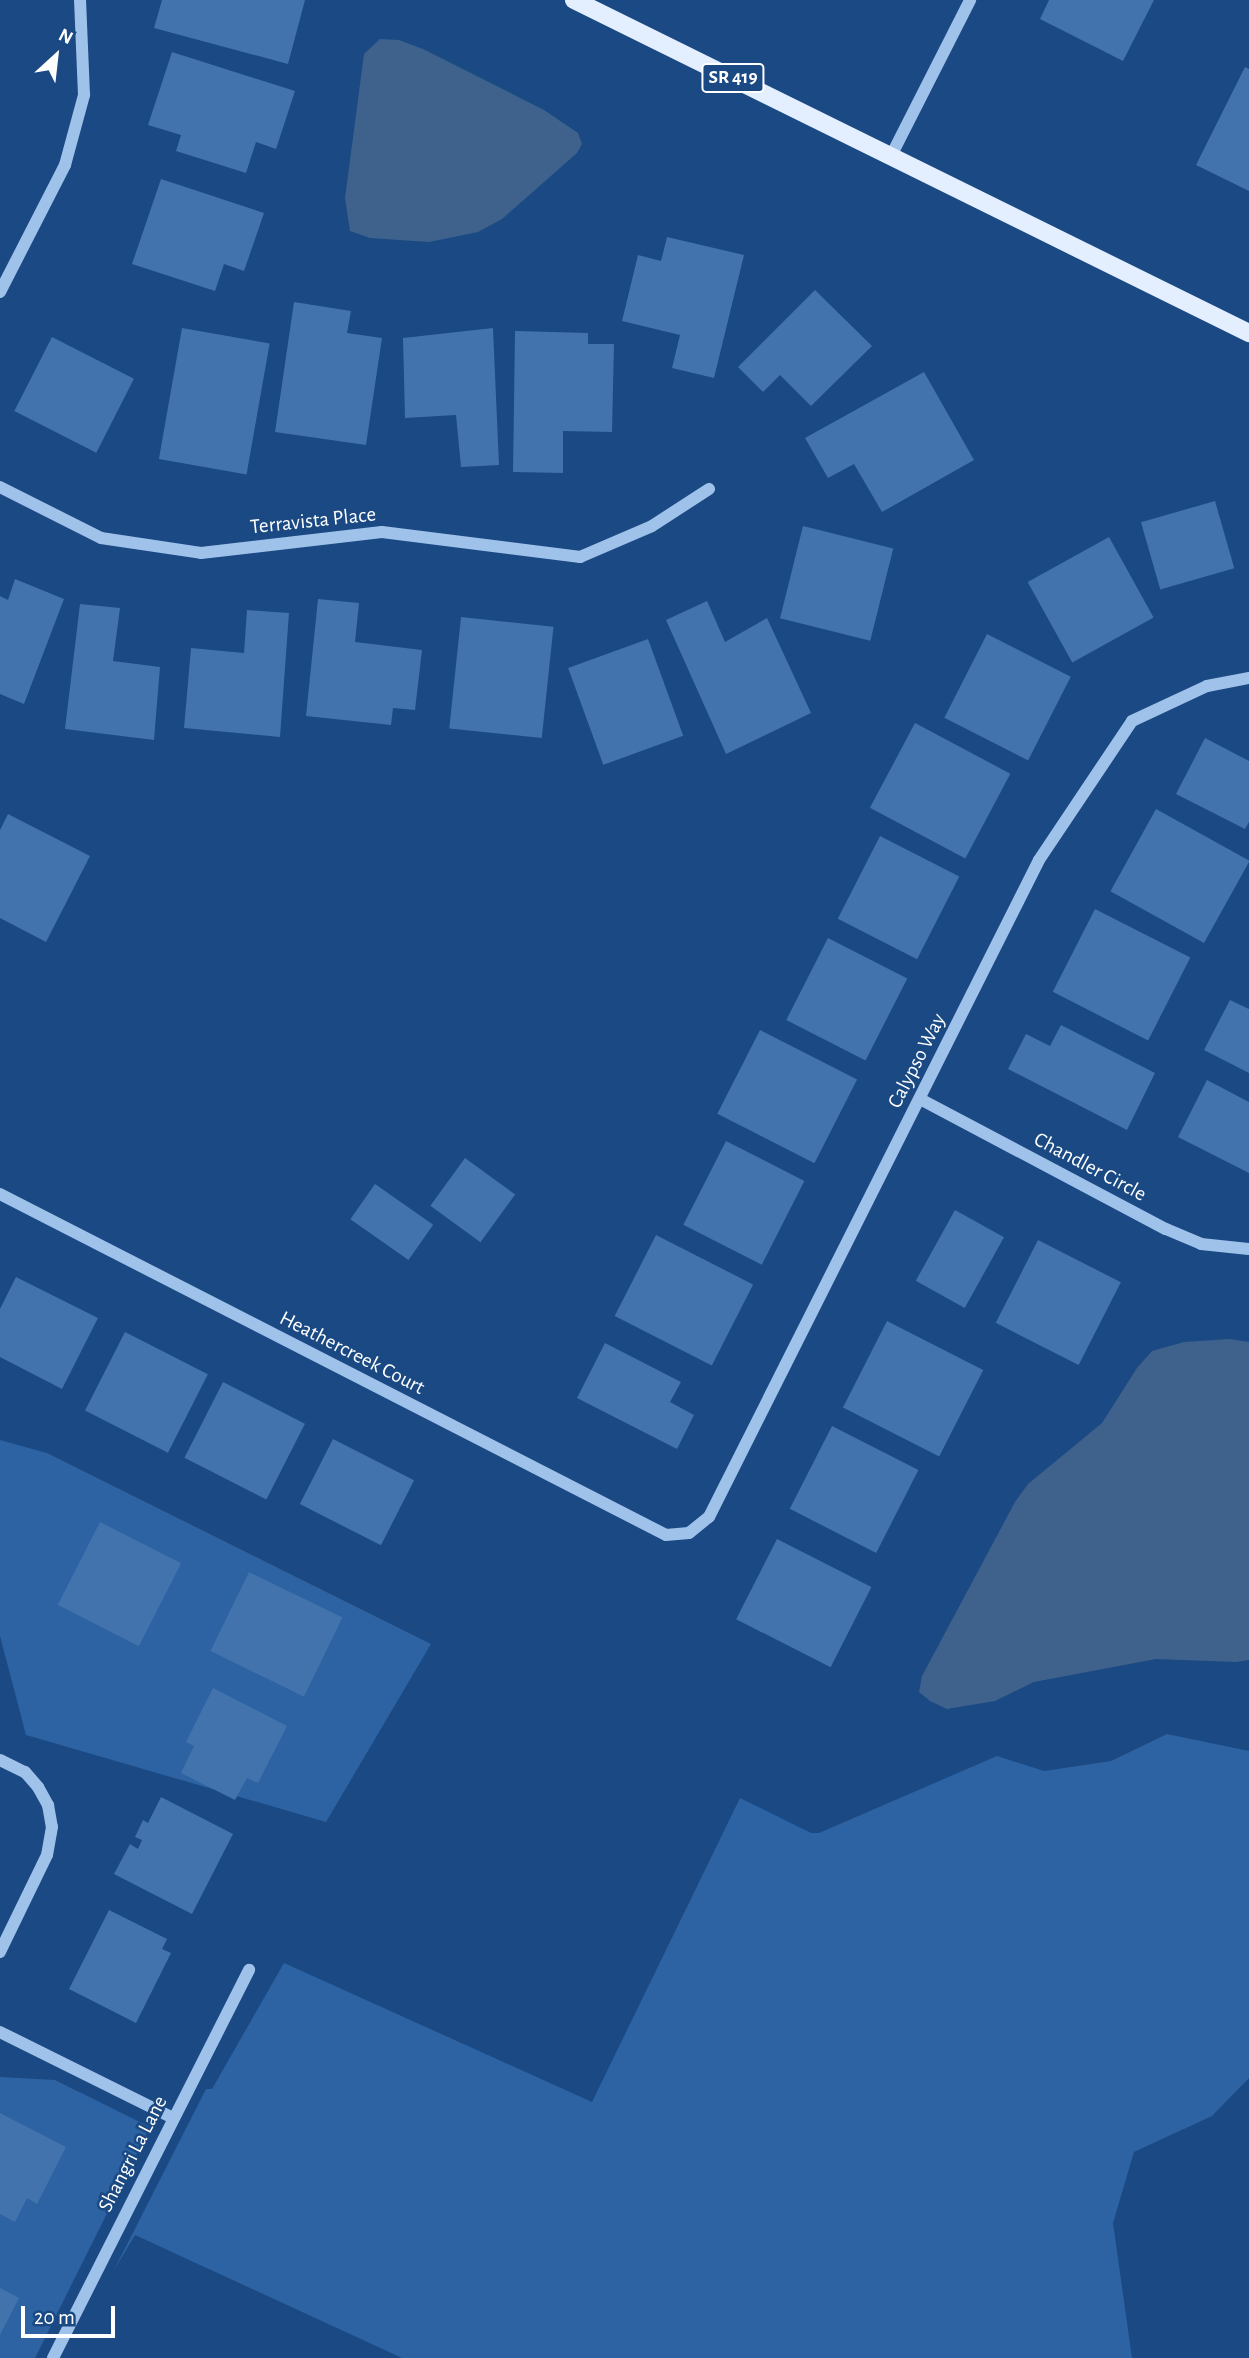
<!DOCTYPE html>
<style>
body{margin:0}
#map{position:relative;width:1249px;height:2358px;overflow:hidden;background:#1a4983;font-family:"Alegreya Sans",sans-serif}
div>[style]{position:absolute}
.green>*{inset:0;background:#2d63a2}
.water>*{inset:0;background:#3f628d}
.building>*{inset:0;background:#4273ac;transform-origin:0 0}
.minor>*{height:12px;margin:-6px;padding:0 6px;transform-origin:6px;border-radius:6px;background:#9fc2eb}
.major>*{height:18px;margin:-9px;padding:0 9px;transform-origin:9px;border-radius:9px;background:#e3eeff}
span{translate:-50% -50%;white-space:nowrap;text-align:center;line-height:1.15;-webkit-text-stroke:5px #1a4983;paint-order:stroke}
.shield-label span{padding:2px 5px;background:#1a4983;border:2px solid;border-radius:5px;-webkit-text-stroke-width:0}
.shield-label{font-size:19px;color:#fff;font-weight:700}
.street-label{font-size:21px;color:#fff}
.north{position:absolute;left:21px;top:21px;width:70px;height:70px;-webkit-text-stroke:5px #1a4983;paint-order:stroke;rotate:27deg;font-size:19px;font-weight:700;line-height:28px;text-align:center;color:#fff}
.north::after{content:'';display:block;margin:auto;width:24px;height:32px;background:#fff;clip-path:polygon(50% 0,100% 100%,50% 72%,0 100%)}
.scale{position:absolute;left:21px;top:2306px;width:94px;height:32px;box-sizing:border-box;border:4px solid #fff;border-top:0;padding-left:9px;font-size:21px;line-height:24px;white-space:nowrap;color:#fff;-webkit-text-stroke:5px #1a4983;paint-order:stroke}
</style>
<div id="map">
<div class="green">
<i style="clip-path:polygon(0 1440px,47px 1453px,431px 1644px,326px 1822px,26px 1735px,0 1636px)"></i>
<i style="clip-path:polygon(1167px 1734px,1249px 1751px,1249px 2078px,1212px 2116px,1134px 2152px,1113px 2223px,1132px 2358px,402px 2358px,135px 2235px,113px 2272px,206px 2089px,212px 2089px,284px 1963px,592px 2102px,740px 1798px,811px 1833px,819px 1833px,997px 1756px,1044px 1771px,1111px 1761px)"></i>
<i style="clip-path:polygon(0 2077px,55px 2080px,150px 2127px,35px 2358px,0 2358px)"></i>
</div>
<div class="water">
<i style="clip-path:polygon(380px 39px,399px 40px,423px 49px,544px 110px,578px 133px,582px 144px,577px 153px,502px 219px,478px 232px,429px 242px,370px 238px,350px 231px,345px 198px,364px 54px)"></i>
<i style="clip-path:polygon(1230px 1339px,1249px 1342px,1249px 1660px,1236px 1662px,1156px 1659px,1034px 1682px,995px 1701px,947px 1709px,930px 1701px,919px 1692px,922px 1676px,1015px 1502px,1028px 1484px,1102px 1423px,1137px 1368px,1152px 1351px,1184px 1342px)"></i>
</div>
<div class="building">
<i style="clip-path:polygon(162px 0,305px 0,288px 64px,154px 28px)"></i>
<i style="clip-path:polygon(1049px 0,1154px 0,1123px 61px,1040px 19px)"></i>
<i style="clip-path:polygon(172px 52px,295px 91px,276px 149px,256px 142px,246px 173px,176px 151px,181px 135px,148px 125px)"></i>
<i style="clip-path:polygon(1245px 67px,1249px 69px,1249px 191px,1196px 165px)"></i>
<i style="clip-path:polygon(161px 179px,264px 213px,244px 271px,224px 264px,215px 291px,132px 264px)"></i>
<i style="clip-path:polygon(667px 237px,744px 255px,714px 378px,672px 368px,680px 335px,622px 321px,638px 255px,661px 261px)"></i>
<i style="clip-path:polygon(815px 290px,872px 346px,811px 406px,780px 375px,763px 392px,738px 367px)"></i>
<i style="clip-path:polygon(294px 302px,351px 311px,347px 333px,382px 338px,366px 445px,275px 432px)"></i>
<i style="left:182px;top:328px;width:89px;height:133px;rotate:10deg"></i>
<i style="clip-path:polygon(493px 328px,499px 465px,461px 467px,456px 415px,405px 418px,403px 338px)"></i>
<i style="clip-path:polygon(515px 331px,588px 333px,588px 344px,614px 344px,612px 432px,563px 431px,563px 473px,513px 472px)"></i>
<i style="left:52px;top:337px;width:92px;height:83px;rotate:27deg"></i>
<i style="clip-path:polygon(924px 372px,974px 460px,882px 512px,854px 464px,828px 478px,805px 438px)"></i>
<i style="left:1215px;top:501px;width:70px;height:77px;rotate:74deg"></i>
<i style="left:803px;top:526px;width:93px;height:95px;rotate:14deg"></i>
<i style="left:1109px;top:537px;width:92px;height:93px;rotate:61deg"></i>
<i style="clip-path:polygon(15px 579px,64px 599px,24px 704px,0 694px,0 596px,8px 600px)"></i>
<i style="clip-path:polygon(318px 599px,359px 603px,355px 642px,422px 650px,415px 710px,393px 708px,391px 725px,306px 716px)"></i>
<i style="clip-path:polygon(707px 601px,725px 642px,767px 618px,811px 713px,726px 754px,666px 620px)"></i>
<i style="clip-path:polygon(80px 604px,120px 608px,113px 661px,160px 667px,154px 740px,65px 729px)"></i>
<i style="clip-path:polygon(247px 610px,289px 613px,280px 737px,184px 728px,191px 648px,244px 653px)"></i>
<i style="left:461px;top:617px;width:93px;height:112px;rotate:6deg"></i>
<i style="left:987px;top:634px;width:94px;height:94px;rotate:27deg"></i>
<i style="left:648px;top:639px;width:103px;height:85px;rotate:70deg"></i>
<i style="left:915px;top:723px;width:108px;height:96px;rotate:28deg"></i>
<i style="clip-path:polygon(1205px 738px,1249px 761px,1249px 822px,1245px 829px,1176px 794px)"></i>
<i style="left:1156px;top:809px;width:107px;height:94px;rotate:29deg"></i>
<i style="clip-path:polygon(8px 814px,90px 856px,46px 942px,0 918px,0 830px)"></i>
<i style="left:880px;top:836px;width:89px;height:93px;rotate:27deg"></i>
<i style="left:1095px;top:909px;width:107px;height:93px;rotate:27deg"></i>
<i style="left:828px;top:938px;width:89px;height:92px;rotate:27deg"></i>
<i style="clip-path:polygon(1230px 1000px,1249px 1009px,1249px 1073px,1204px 1050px)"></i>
<i style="clip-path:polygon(1061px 1025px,1155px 1073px,1127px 1130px,1008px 1069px,1026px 1034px,1050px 1046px)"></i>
<i style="left:760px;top:1030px;width:109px;height:94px;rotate:27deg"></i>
<i style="clip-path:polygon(1207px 1080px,1249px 1102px,1249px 1173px,1178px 1137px)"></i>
<i style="left:726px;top:1141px;width:88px;height:94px;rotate:27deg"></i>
<i style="left:465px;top:1158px;width:62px;height:59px;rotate:36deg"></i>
<i style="left:375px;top:1184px;width:71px;height:43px;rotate:35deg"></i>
<i style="left:955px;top:1210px;width:56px;height:81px;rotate:29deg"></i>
<i style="left:656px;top:1235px;width:109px;height:91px;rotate:27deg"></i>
<i style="left:1038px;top:1240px;width:93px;height:93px;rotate:27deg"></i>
<i style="clip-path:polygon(16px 1277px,98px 1318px,62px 1389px,0 1357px,0 1309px)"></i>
<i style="left:887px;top:1321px;width:108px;height:97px;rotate:27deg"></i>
<i style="left:125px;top:1332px;width:93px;height:88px;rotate:27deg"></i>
<i style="clip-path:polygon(605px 1343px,681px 1382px,670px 1402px,694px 1415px,677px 1449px,577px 1398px)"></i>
<i style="left:223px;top:1382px;width:92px;height:85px;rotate:27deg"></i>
<i style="left:832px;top:1426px;width:97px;height:93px;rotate:27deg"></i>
<i style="left:333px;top:1439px;width:91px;height:73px;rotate:27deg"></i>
<i style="left:100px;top:1522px;width:91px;height:93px;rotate:27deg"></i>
<i style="left:777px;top:1539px;width:106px;height:90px;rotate:27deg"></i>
<i style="left:249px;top:1572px;width:104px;height:88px;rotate:26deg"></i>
<i style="clip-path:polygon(213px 1688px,287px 1726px,258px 1783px,247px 1778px,235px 1800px,181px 1773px,194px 1746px,186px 1742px)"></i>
<i style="clip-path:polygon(161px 1797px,233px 1834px,192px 1914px,114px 1874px,130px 1844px,138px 1849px,142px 1840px,135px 1837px,143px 1820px,148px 1823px)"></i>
<i style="clip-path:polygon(109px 1910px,167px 1939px,162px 1949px,171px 1953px,136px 2023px,69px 1989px)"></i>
<i style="clip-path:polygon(0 2113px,66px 2147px,37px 2204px,27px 2198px,15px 2222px,0 2214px)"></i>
<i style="clip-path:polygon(0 2288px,19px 2298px,0 2335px)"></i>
</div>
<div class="minor">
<i style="left:891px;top:156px;width:175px;rotate:-63.1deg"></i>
<i style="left:0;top:292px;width:143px;rotate:-62.9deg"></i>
<i style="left:65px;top:165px;width:73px;rotate:-74.8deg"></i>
<i style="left:84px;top:95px;width:95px;rotate:-92.4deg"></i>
<i style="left:0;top:487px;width:113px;rotate:26.8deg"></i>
<i style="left:101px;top:538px;width:101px;rotate:8.5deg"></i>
<i style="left:201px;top:553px;width:182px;rotate:-6.6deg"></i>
<i style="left:382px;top:532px;width:200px;rotate:7.2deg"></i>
<i style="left:580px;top:557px;width:78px;rotate:-23.3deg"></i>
<i style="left:652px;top:526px;width:68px;rotate:-33deg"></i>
<i style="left:920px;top:1099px;width:278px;rotate:27.9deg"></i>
<i style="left:1166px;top:1229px;width:38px;rotate:23deg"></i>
<i style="left:1201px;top:1244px;width:48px;rotate:5.9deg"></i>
<i style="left:0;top:1194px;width:748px;rotate:27.11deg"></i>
<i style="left:666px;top:1535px;width:23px;rotate:-5deg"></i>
<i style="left:689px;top:1533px;width:26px;rotate:-39deg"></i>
<i style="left:709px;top:1517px;width:735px;rotate:-63.33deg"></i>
<i style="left:1039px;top:860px;width:167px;rotate:-56.2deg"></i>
<i style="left:1132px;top:721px;width:83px;rotate:-25deg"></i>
<i style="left:1207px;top:686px;width:43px;rotate:-10.8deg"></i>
<i style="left:0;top:1760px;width:28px;rotate:26deg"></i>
<i style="left:25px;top:1772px;width:20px;rotate:49deg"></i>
<i style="left:38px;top:1787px;width:21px;rotate:61deg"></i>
<i style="left:48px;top:1805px;width:22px;rotate:80deg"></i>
<i style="left:52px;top:1827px;width:28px;rotate:100deg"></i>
<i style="left:47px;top:1855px;width:108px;rotate:115.9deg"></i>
<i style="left:0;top:2032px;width:193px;rotate:26.4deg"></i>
<i style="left:53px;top:2358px;width:435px;rotate:-63.2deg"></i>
</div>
<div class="major">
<i style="left:574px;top:0;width:753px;rotate:26.26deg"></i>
</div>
<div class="shield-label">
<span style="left:733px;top:78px">SR 419</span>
</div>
<div class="street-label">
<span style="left:313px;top:521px;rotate:-6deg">Terravista Place</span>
<span style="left:917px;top:1061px;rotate:-63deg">Calypso Way</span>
<span style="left:1090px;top:1167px;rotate:28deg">Chandler Circle</span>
<span style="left:352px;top:1353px;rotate:27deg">Heathercreek Court</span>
<span style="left:133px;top:2154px;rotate:-63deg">Shangri La Lane</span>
</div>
<div class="north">N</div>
<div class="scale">20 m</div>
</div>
